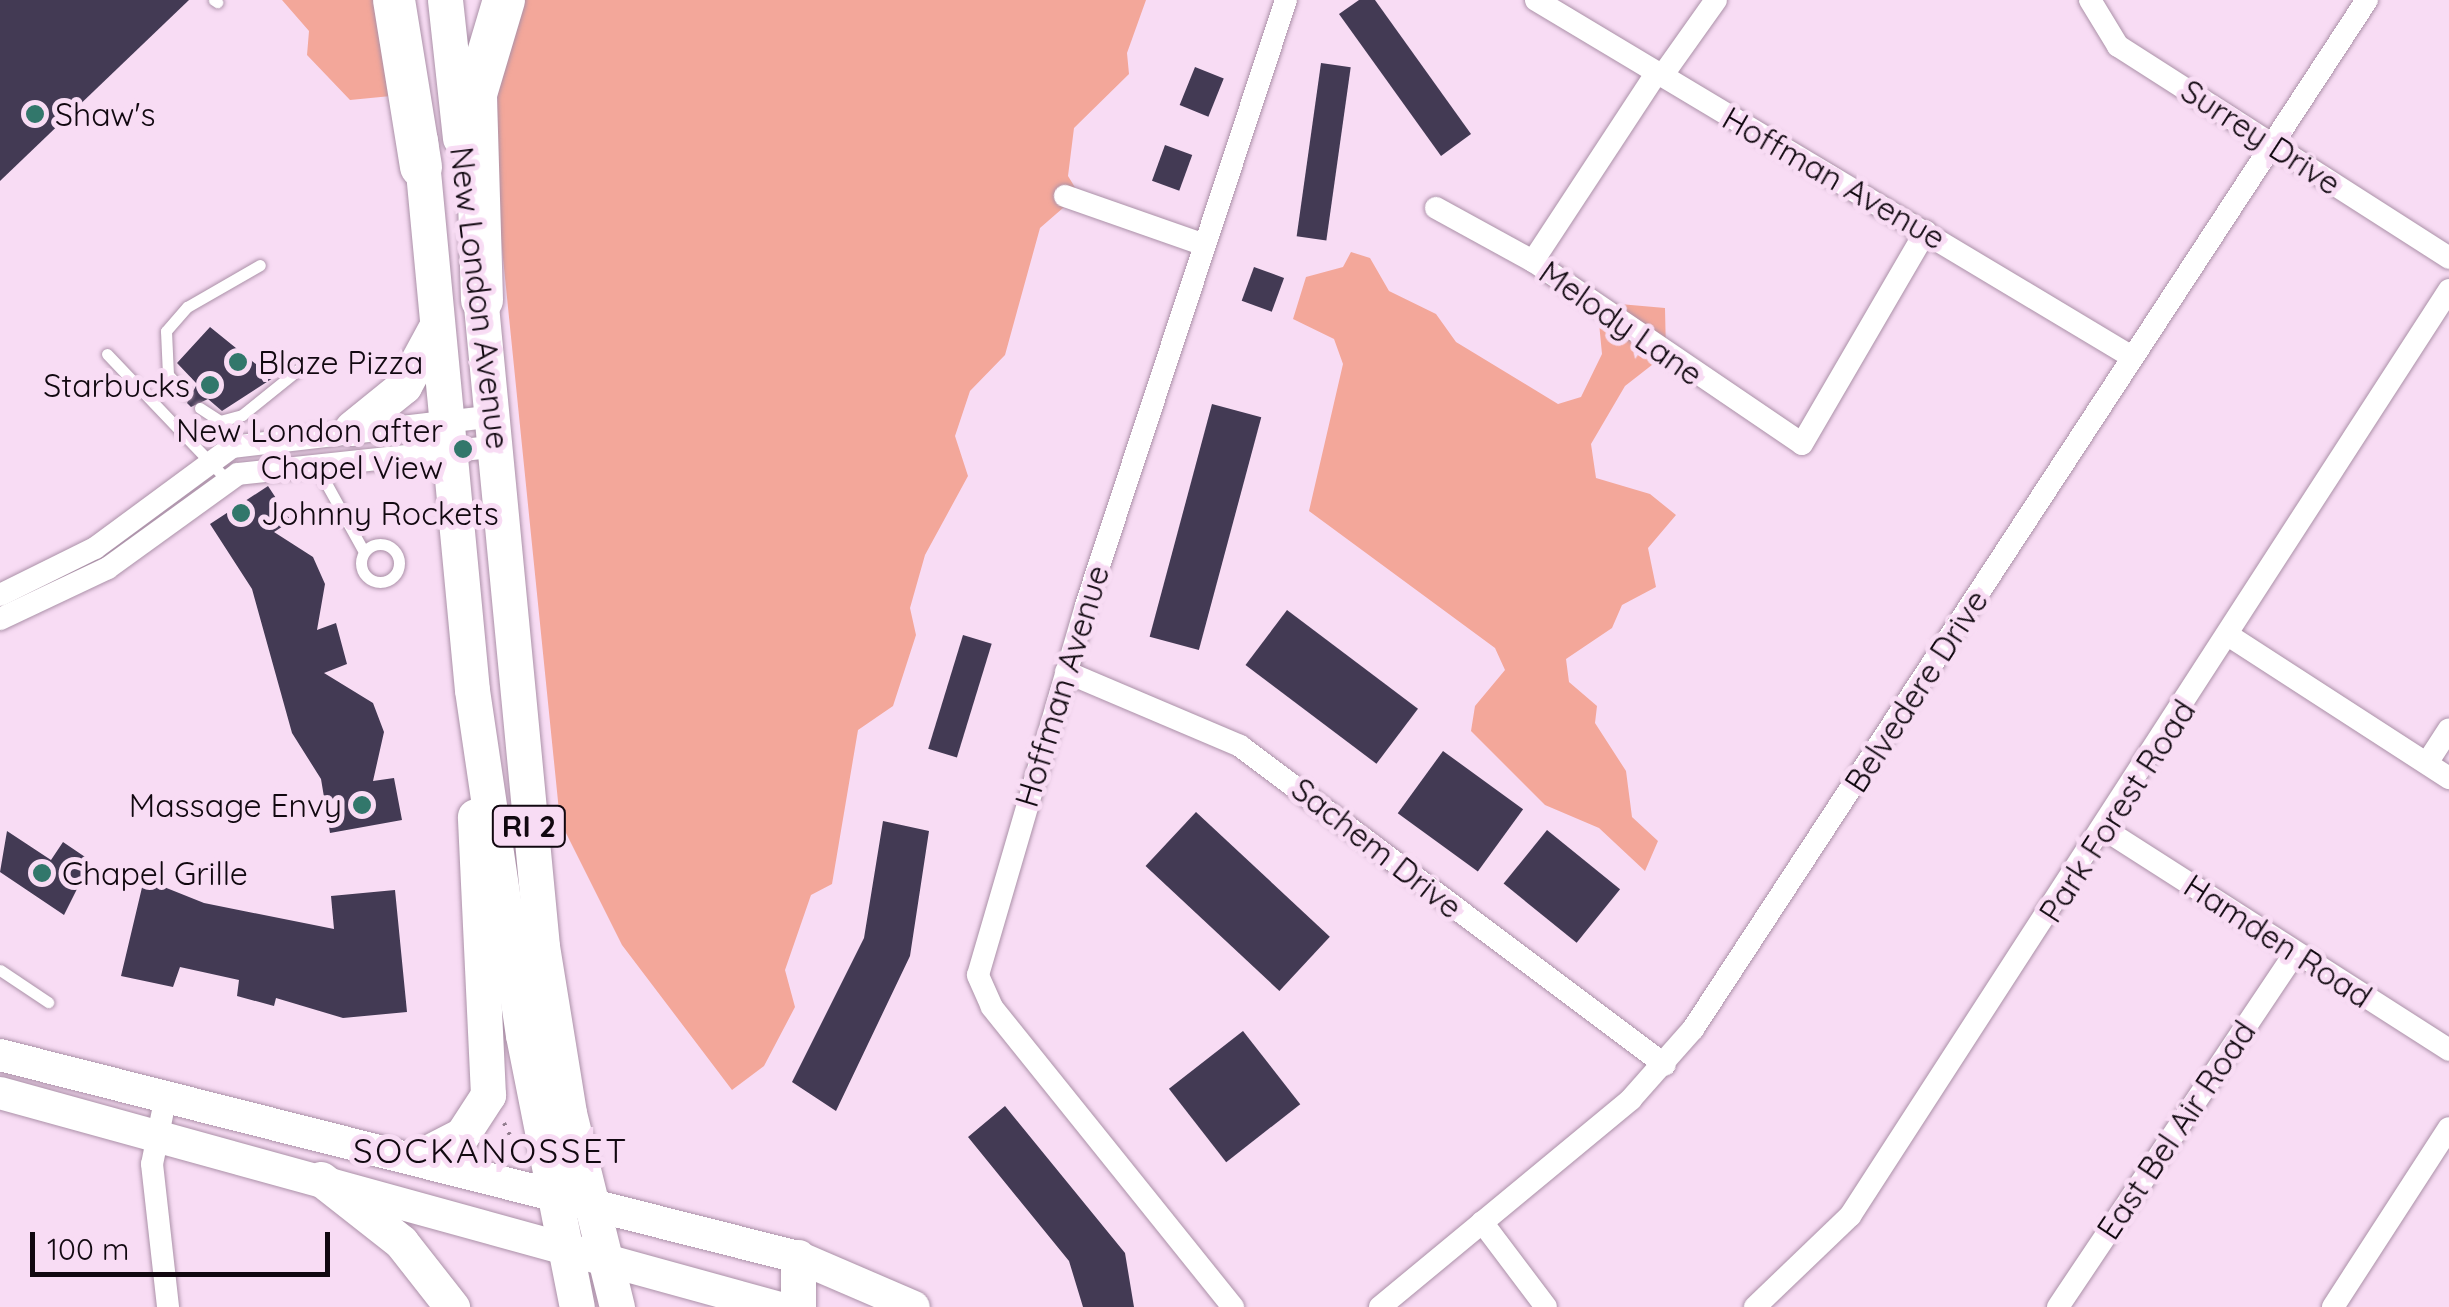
<!DOCTYPE html>
<style>
body{margin:0}
#map{position:relative;width:2449px;height:1307px;overflow:hidden;background:#f8dcf4;font-family:Quicksand,sans-serif}
div>[style]{position:absolute}
.green>*{inset:0;background:#f3a79a}
.building>*{inset:0;background:#433a54;transform-origin:0 0}
.path>*{height:4px;margin-top:-2px;transform-origin:0;background:repeating-linear-gradient(90deg,#927e8f 0 2.5px,transparent 0 10.5px)}
.roads{filter:drop-shadow(0 0 2px #ab91a8) drop-shadow(0 0 2px #ab91a8)}
.lane>*{height:11px;margin:-5.5px;padding:0 5.5px;transform-origin:5.5px;border-radius:5.5px;background:#fff}
.lane>.ring{margin:-5.5px;padding:0;box-sizing:content-box;background:none;border:11px solid #fff;border-radius:50%}
.street>*{height:22px;margin:-11px;padding:0 11px;transform-origin:11px;border-radius:11px;background:#fff}
.secondary>*{height:32px;margin:-16px;padding:0 16px;transform-origin:16px;border-radius:16px;background:#fff}
.primary>*{height:35px;margin:-17.5px;padding:0 17.5px;transform-origin:17.5px;border-radius:17.5px;background:#fff}
.highway>*{height:42px;margin:-21px;padding:0 21px;transform-origin:21px;border-radius:21px;background:#fff}
.dots>*{width:28px;height:28px;translate:-50% -50%;box-sizing:border-box;border:5px solid #f8dcf4;border-radius:50%}
span{translate:-50% -50%;white-space:nowrap;text-align:center;line-height:1.15;-webkit-text-stroke:10px #f8dcf4;paint-order:stroke}
.shield-label span{padding:2px 8px;background:#f8dcf4;border:2px solid;border-radius:8px;-webkit-text-stroke-width:0}
.shield-label{font-size:30px;color:#110810;font-weight:700}
.poi-label{font-size:32px;color:#110810}
.left{translate:0 -50%;text-align:left}
.right{translate:-100% -50%;text-align:right}
.street-label{font-size:32px;color:#110810}
.neighbourhood-label{font-size:35px;color:#110810;letter-spacing:2.5px}
.scale{position:absolute;left:30px;top:1232px;width:300px;height:45px;box-sizing:border-box;border:5px solid #110810;border-top:0;padding-left:12px;font-size:30px;line-height:35px;white-space:nowrap;color:#110810;-webkit-text-stroke:8px #f8dcf4;paint-order:stroke}
</style>
<div id="map">
<div class="green">
<i style="clip-path:polygon(282px 0,375px 0,391px 96px,350px 100px,307px 55px,309px 31px)"></i>
<i style="clip-path:polygon(523px 0,1146px 0,1127px 53px,1129px 74px,1074px 128px,1068px 176px,1079px 194px,1040px 228px,1005px 355px,970px 391px,955px 436px,968px 476px,925px 555px,910px 608px,916px 635px,893px 706px,858px 730px,832px 884px,811px 895px,785px 970px,795px 1007px,764px 1066px,732px 1090px,622px 945px,560px 821px,494px 169px,499px 67px)"></i>
<i style="clip-path:polygon(1351px 252px,1370px 258px,1389px 291px,1436px 314px,1456px 342px,1558px 404px,1581px 397px,1602px 354px,1597px 302px,1665px 308px,1666px 354px,1625px 386px,1591px 444px,1596px 478px,1650px 494px,1676px 515px,1648px 548px,1656px 587px,1622px 605px,1612px 628px,1566px 659px,1569px 682px,1597px 706px,1595px 723px,1626px 771px,1632px 817px,1658px 841px,1645px 871px,1599px 828px,1545px 805px,1471px 731px,1475px 706px,1505px 670px,1495px 648px,1309px 511px,1343px 364px,1334px 339px,1293px 319px,1306px 277px,1343px 267px)"></i>
</div>
<div class="building">
<i style="clip-path:polygon(0 0,189px 0,0 181px)"></i>
<i style="clip-path:polygon(1359px 0,1375px 0,1471px 134px,1441px 156px,1339px 14px)"></i>
<i style="left:1321px;top:63px;width:30px;height:175px;rotate:8deg"></i>
<i style="left:1195px;top:67px;width:31px;height:41px;rotate:22deg"></i>
<i style="left:1165px;top:145px;width:29px;height:38px;rotate:20deg"></i>
<i style="left:1254px;top:267px;width:32px;height:36px;rotate:20deg"></i>
<i style="clip-path:polygon(210px 327px,273px 378px,222px 411px,208px 399px,191px 407px,187px 403px,197px 384px,177px 363px)"></i>
<i style="left:1212px;top:404px;width:51px;height:241px;rotate:15deg"></i>
<i style="clip-path:polygon(268px 486px,291px 521px,274px 532px,313px 557px,325px 584px,317px 630px,336px 623px,347px 664px,324px 673px,373px 703px,384px 732px,373px 781px,394px 778px,402px 820px,330px 833px,321px 779px,292px 733px,252px 589px,210px 524px)"></i>
<i style="left:1287px;top:610px;width:164px;height:69px;rotate:37deg"></i>
<i style="left:963px;top:635px;width:30px;height:119px;rotate:17deg"></i>
<i style="left:1443px;top:751px;width:99px;height:77px;rotate:36deg"></i>
<i style="left:1196px;top:812px;width:183px;height:74px;rotate:43deg"></i>
<i style="clip-path:polygon(883px 821px,929px 831px,910px 956px,836px 1111px,792px 1082px,864px 938px)"></i>
<i style="left:1547px;top:830px;width:94px;height:69px;rotate:39deg"></i>
<i style="clip-path:polygon(7px 831px,51px 860px,63px 842px,91px 861px,64px 915px,0 872px)"></i>
<i style="clip-path:polygon(144px 879px,204px 903px,334px 929px,331px 896px,395px 890px,407px 1012px,343px 1018px,276px 998px,274px 1006px,237px 996px,239px 980px,180px 967px,173px 987px,121px 976px)"></i>
<i style="left:1243px;top:1031px;width:93px;height:94px;rotate:52deg"></i>
<i style="clip-path:polygon(1005px 1106px,1125px 1253px,1134px 1307px,1083px 1307px,1069px 1261px,968px 1137px)"></i>
</div>
<div class="path">
<i style="left:504px;top:1123px;width:30px;rotate:64deg"></i>
</div>
<div class="roads">
<div class="lane">
<i style="left:214px;top:0;width:4px;rotate:34deg"></i>
<i style="left:107px;top:354px;width:173px;rotate:46.4deg"></i>
<i style="left:186px;top:394px;width:26px;rotate:-133deg"></i>
<i style="left:168px;top:375px;width:44px;rotate:-92.6deg"></i>
<i style="left:166px;top:331px;width:32px;rotate:-49deg"></i>
<i style="left:187px;top:307px;width:84px;rotate:-29.9deg"></i>
<i style="left:200px;top:408px;width:24px;rotate:33deg"></i>
<i style="left:220px;top:421px;width:23px;rotate:-15deg"></i>
<i style="left:242px;top:415px;width:73px;rotate:-38.9deg"></i>
<i style="left:316px;top:465px;width:99px;rotate:61.1deg"></i>
<i class="ring" style="left:361px;top:544px;width:27px;height:27px"></i>
<i style="left:0;top:970px;width:58px;rotate:33.7deg"></i>
</div>
<div class="street">
<i style="left:1536px;top:0;width:695px;rotate:30.92deg"></i>
<i style="left:2090px;top:0;width:54px;rotate:58.7deg"></i>
<i style="left:2118px;top:46px;width:393px;rotate:32.6deg"></i>
<i style="left:1662px;top:76px;width:93px;rotate:-54.6deg"></i>
<i style="left:1065px;top:196px;width:145px;rotate:19.3deg"></i>
<i style="left:1436px;top:208px;width:111px;rotate:28.7deg"></i>
<i style="left:1533px;top:261px;width:325px;rotate:34.2deg"></i>
<i style="left:1802px;top:444px;width:246px;rotate:-59.8deg"></i>
<i style="left:1533px;top:261px;width:226px;rotate:-56.7deg"></i>
<i style="left:0;top:595px;width:106px;rotate:-26.3deg"></i>
<i style="left:95px;top:548px;width:170px;rotate:-36.4deg"></i>
<i style="left:232px;top:447px;width:265px;rotate:-6.7deg"></i>
<i style="left:0;top:619px;width:119px;rotate:-25.3deg"></i>
<i style="left:108px;top:568px;width:160px;rotate:-35.9deg"></i>
<i style="left:238px;top:474px;width:262px;rotate:-6.1deg"></i>
<i style="left:2231px;top:637px;width:260px;rotate:32.9deg"></i>
<i style="left:1066px;top:672px;width:189px;rotate:23deg"></i>
<i style="left:1240px;top:746px;width:531px;rotate:36.89deg"></i>
<i style="left:2427px;top:763px;width:40px;rotate:-57.1deg"></i>
<i style="left:2107px;top:831px;width:406px;rotate:32.6deg"></i>
<i style="left:166px;top:1096px;width:69px;rotate:101.6deg"></i>
<i style="left:152px;top:1164px;width:144px;rotate:83.6deg"></i>
<i style="left:1482px;top:1222px;width:106px;rotate:53deg"></i>
<i style="left:1233px;top:1307px;width:385px;rotate:-128.8deg"></i>
<i style="left:992px;top:1007px;width:35px;rotate:-114deg"></i>
<i style="left:978px;top:975px;width:385px;rotate:-73.7deg"></i>
<i style="left:1086px;top:605px;width:637px;rotate:-71.71deg"></i>
<i style="left:1380px;top:1307px;width:326px;rotate:-39.6deg"></i>
<i style="left:1631px;top:1099px;width:94px;rotate:-48.5deg"></i>
<i style="left:1693px;top:1029px;width:1230px;rotate:-56.78deg"></i>
<i style="left:1755px;top:1307px;width:132px;rotate:-43.8deg"></i>
<i style="left:1850px;top:1216px;width:1103px;rotate:-57.1deg"></i>
<i style="left:2058px;top:1307px;width:426px;rotate:-56.2deg"></i>
<i style="left:2333px;top:1307px;width:213px;rotate:-57.1deg"></i>
</div>
<div class="secondary">
<i style="left:0;top:1055px;width:823px;rotate:14.21deg"></i>
<i style="left:798px;top:1257px;width:126px;rotate:23.3deg"></i>
<i style="left:0;top:1093px;width:805px;rotate:15.42deg"></i>
</div>
<div class="primary">
<i style="left:445px;top:0;width:139px;rotate:83.8deg"></i>
<i style="left:420px;top:140px;width:552px;rotate:84.6deg"></i>
<i style="left:472px;top:690px;width:349px;rotate:81.6deg"></i>
<i style="left:523px;top:1035px;width:277px;rotate:78.8deg"></i>
<i style="left:478px;top:274px;width:675px;rotate:84.56deg"></i>
<i style="left:542px;top:946px;width:169px;rotate:80.8deg"></i>
<i style="left:569px;top:1113px;width:200px;rotate:76.1deg"></i>
<i style="left:352px;top:428px;width:67px;rotate:-38.9deg"></i>
<i style="left:404px;top:386px;width:67px;rotate:-61.5deg"></i>
<i style="left:419px;top:1157px;width:48px;rotate:-27.1deg"></i>
<i style="left:462px;top:1135px;width:48px;rotate:-57deg"></i>
<i style="left:488px;top:1095px;width:279px;rotate:-92.7deg"></i>
<i style="left:321px;top:1179px;width:102px;rotate:38.2deg"></i>
<i style="left:401px;top:1242px;width:83px;rotate:51.9deg"></i>
<i style="left:798px;top:1307px;width:50px;rotate:-90deg"></i>
</div>
<div class="highway">
<i style="left:394px;top:0;width:169px;rotate:80.8deg"></i>
<i style="left:482px;top:300px;width:206px;rotate:-91.7deg"></i>
<i style="left:476px;top:94px;width:98px;rotate:-73.4deg"></i>
</div>
</div>
<div class="dots">
<i style="left:35px;top:114px;background:#32776b"></i>
<i style="left:238px;top:362px;background:#32776b"></i>
<i style="left:210px;top:385px;background:#32776b"></i>
<i style="left:463px;top:449px;background:#32776b"></i>
<i style="left:241px;top:513px;background:#32776b"></i>
<i style="left:362px;top:805px;background:#32776b"></i>
<i style="left:42px;top:873px;background:#32776b"></i>
</div>
<div class="shield-label">
<span style="left:529px;top:826px">RI 2</span>
</div>
<div class="poi-label">
<span class="left" style="left:55px;top:114px">Shaw's</span>
<span class="left" style="left:258px;top:362px">Blaze Pizza</span>
<span class="right" style="left:190px;top:385px">Starbucks</span>
<span class="right" style="left:443px;top:449px">New London after<br>Chapel View</span>
<span class="left" style="left:261px;top:513px">Johnny Rockets</span>
<span class="right" style="left:342px;top:805px">Massage Envy</span>
<span class="left" style="left:62px;top:873px">Chapel Grille</span>
</div>
<div class="street-label">
<span style="left:2261px;top:137px;rotate:33deg">Surrey Drive</span>
<span style="left:1834px;top:178px;rotate:30deg">Hoffman Avenue</span>
<span style="left:480px;top:298px;rotate:83deg">New London Avenue</span>
<span style="left:1621px;top:323px;rotate:35deg">Melody Lane</span>
<span style="left:1062px;top:686px;rotate:-73deg">Hoffman Avenue</span>
<span style="left:1916px;top:691px;rotate:-57deg">Belvedere Drive</span>
<span style="left:2117px;top:811px;rotate:-57deg">Park Forest Road</span>
<span style="left:1377px;top:848px;rotate:38deg">Sachem Drive</span>
<span style="left:2278px;top:941px;rotate:33deg">Hamden Road</span>
<span style="left:2176px;top:1130px;rotate:-56deg">East Bel Air Road</span>
</div>
<div class="neighbourhood-label">
<span style="left:491px;top:1150px">SOCKANOSSET</span>
</div>
<div class="scale">100 m</div>
</div>
